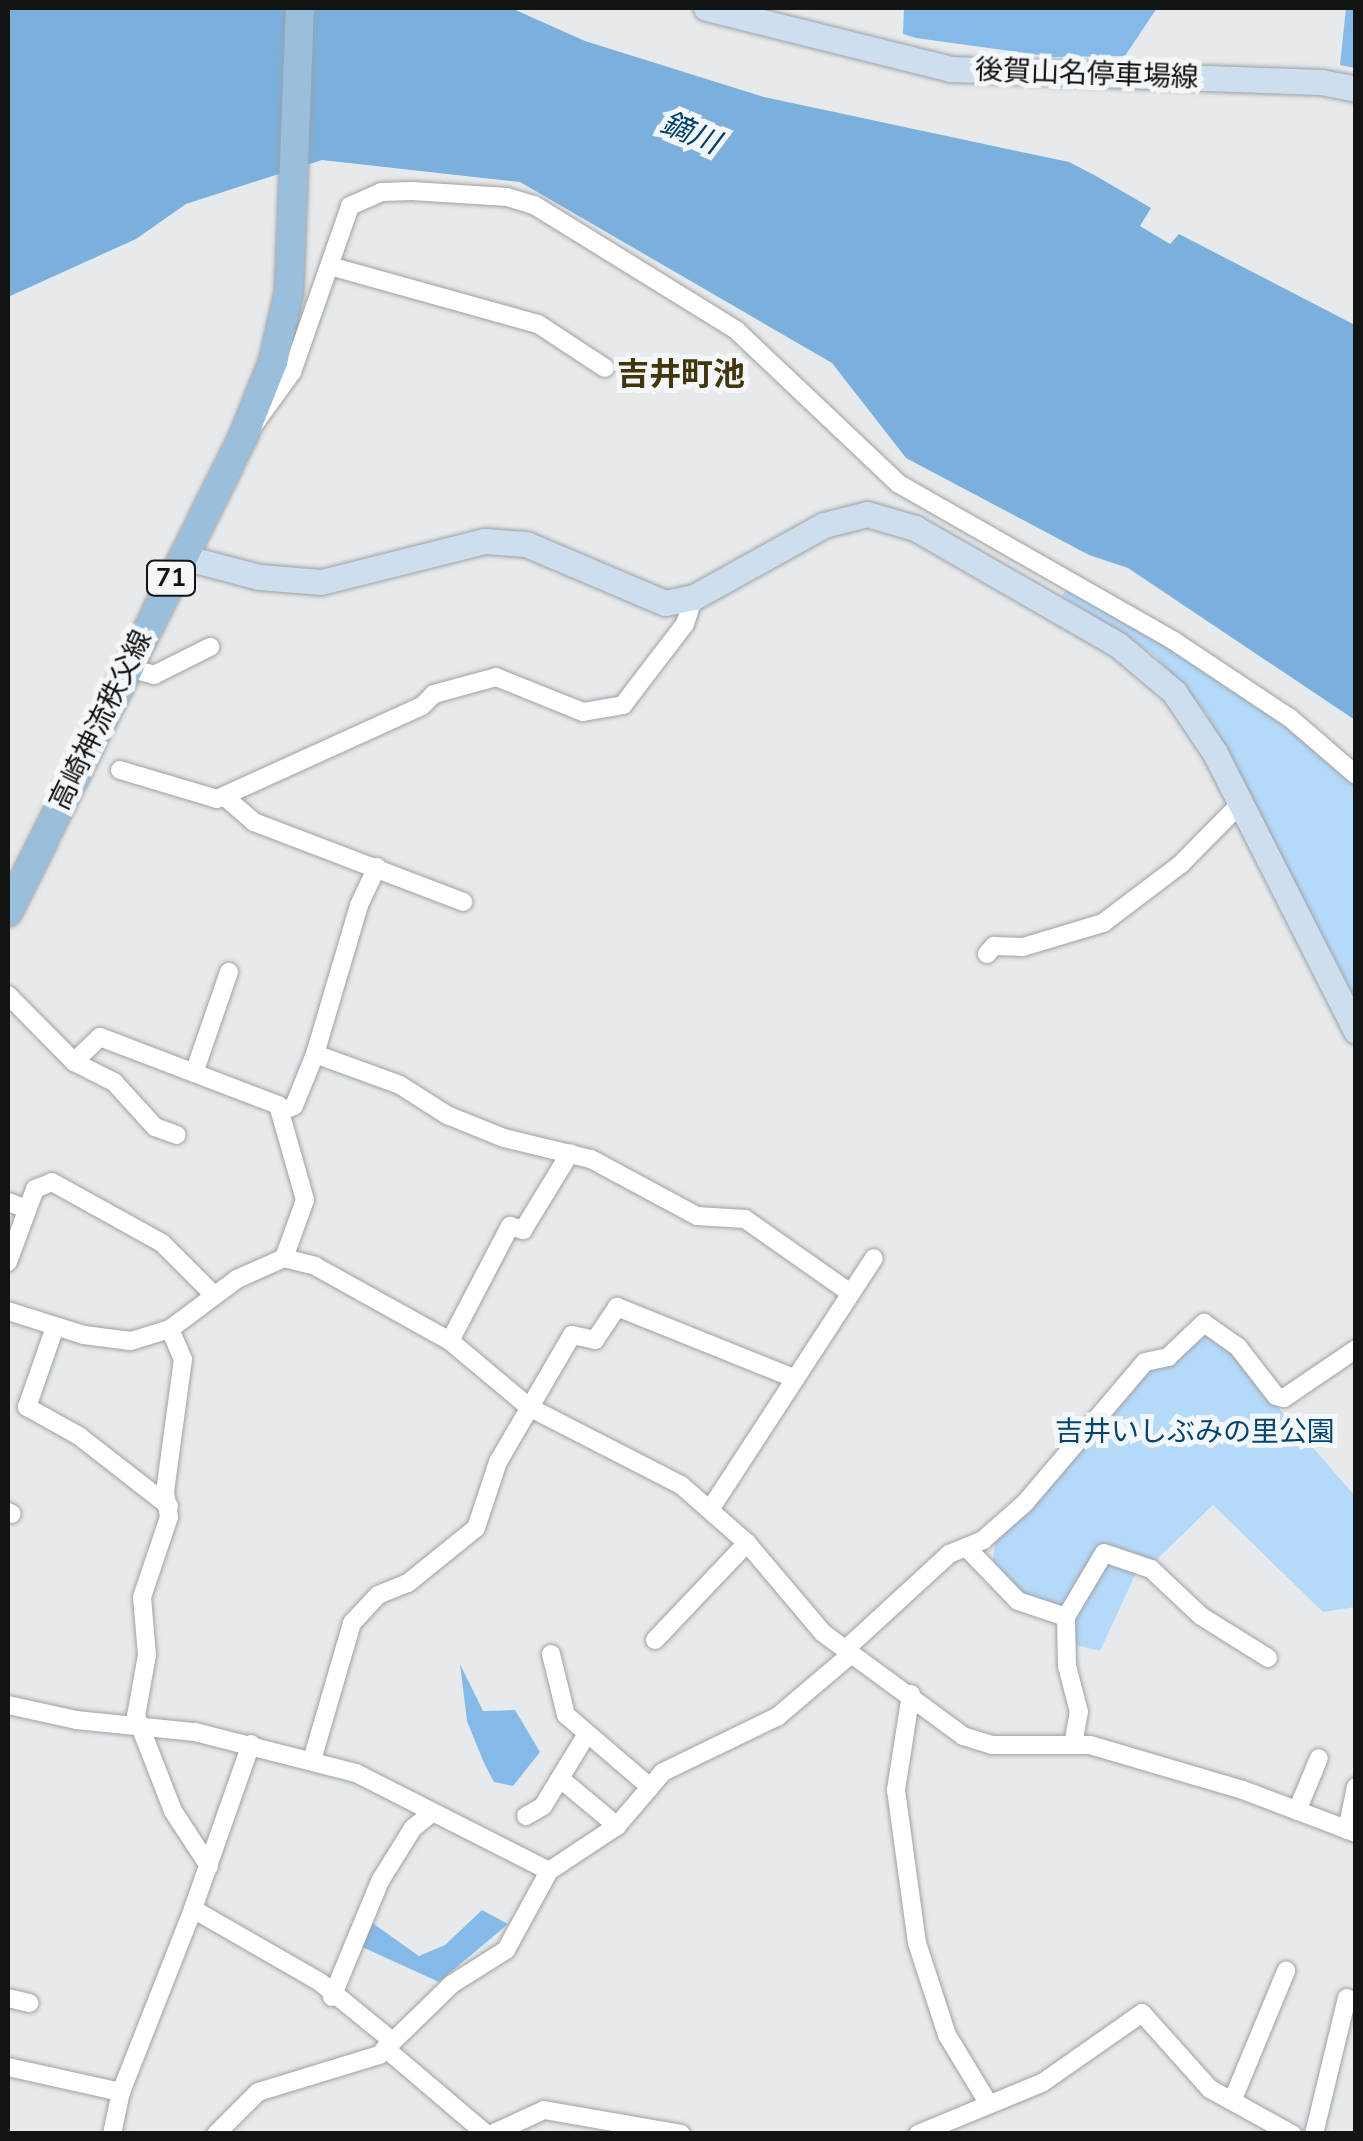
<!DOCTYPE html>
<meta charset="utf-8">
<style>
body{margin:0}
#map{position:relative;width:1363px;height:2141px;overflow:hidden;background:#e7eaec;font-family:"Nunito Sans","Noto Sans JP",sans-serif}
div>[style]{position:absolute}
.green>*{inset:0;background:#b5d9f9}
.forest>*{inset:0;background:#85bae8}
.water>*{inset:0;background:#7bb0dd}
.roads{filter:drop-shadow(0 0 2px #9fa1a4) drop-shadow(0 0 2px #9fa1a4)}
.street>*{height:18px;margin:-9px;padding:0 9px;transform-origin:9px;border-radius:9px;background:#fff}
.secondary>*{height:25px;margin:-12.5px;padding:0 12.5px;transform-origin:12.5px;border-radius:12.5px;background:#cddfee}
.primary>*{height:28px;margin:-14px;padding:0 14px;transform-origin:14px;border-radius:14px;background:#9abfdd}
span{translate:-50% -50%;white-space:nowrap;text-align:center;line-height:1.15;-webkit-text-stroke:10px #f4f7fa;paint-order:stroke}
.shield-label span{padding:2px 8px;background:#f4f7fa;border:2px solid;border-radius:8px;-webkit-text-stroke-width:0}
.shield-label{font-size:25px;color:#121313;font-weight:700}
.street-label{font-size:28px;color:#121313}
.park-label{font-size:28px;color:#03456f}
.water-label{font-size:30px;color:#00416a;font-style:italic}
.quarter-label{font-size:32px;color:#41360c;font-weight:700}
.frame{position:absolute;inset:0;border:10px solid #121313;pointer-events:none}
</style>
<div id="map">
<div class="green">
<i style="clip-path:polygon(1074px 579px,1355px 768px,1355px 998px,1206px 713px,1156px 656px,1062px 596px)"></i>
<i style="clip-path:polygon(1210px 1329px,1355px 1496px,1355px 1607px,1323px 1612px,1213px 1505px,1152px 1564px,1141px 1562px,1100px 1651px,1076px 1645px,1056px 1610px,1023px 1601px,992px 1565px,996px 1537px,1148px 1367px)"></i>
</div>
<div class="forest">
<i style="clip-path:polygon(904px 8px,1157px 8px,1125px 56px,1054px 57px,916px 38px,903px 34px)"></i>
<i style="clip-path:polygon(1346px 8px,1355px 8px,1355px 68px,1340px 65px)"></i>
<i style="clip-path:polygon(460px 1664px,483px 1711px,515px 1710px,540px 1752px,513px 1786px,494px 1782px,484px 1763px,467px 1721px)"></i>
<i style="clip-path:polygon(482px 1910px,508px 1924px,439px 1982px,360px 1946px,371px 1922px,419px 1956px,445px 1945px)"></i>
</div>
<div class="water">
<i style="clip-path:polygon(8px 8px,511px 8px,585px 41px,764px 97px,1069px 162px,1096px 176px,1151px 208px,1140px 226px,1170px 244px,1179px 234px,1355px 325px,1355px 720px,1128px 568px,1089px 555px,906px 458px,832px 363px,520px 182px,322px 160px,186px 204px,136px 239px,8px 297px)"></i>
</div>
<div class="roads">
<div class="street">
<i style="left:330px;top:266px;width:216px;rotate:15.6deg"></i>
<i style="left:538px;top:324px;width:80px;rotate:33.3deg"></i>
<i style="left:250px;top:430px;width:72px;rotate:-54.1deg"></i>
<i style="left:292px;top:372px;width:176px;rotate:-70.7deg"></i>
<i style="left:350px;top:206px;width:34px;rotate:-24deg"></i>
<i style="left:381px;top:192px;width:31px;rotate:-2deg"></i>
<i style="left:412px;top:191px;width:95px;rotate:3.6deg"></i>
<i style="left:507px;top:197px;width:28px;rotate:17deg"></i>
<i style="left:534px;top:205px;width:238px;rotate:31.7deg"></i>
<i style="left:736px;top:330px;width:224px;rotate:43.4deg"></i>
<i style="left:899px;top:484px;width:317px;rotate:29.7deg"></i>
<i style="left:1174px;top:641px;width:139px;rotate:33.6deg"></i>
<i style="left:1290px;top:718px;width:87px;rotate:40.8deg"></i>
<i style="left:125px;top:667px;width:30px;rotate:15deg"></i>
<i style="left:154px;top:675px;width:63px;rotate:-26.6deg"></i>
<i style="left:120px;top:770px;width:101px;rotate:16.6deg"></i>
<i style="left:217px;top:799px;width:225px;rotate:-24.4deg"></i>
<i style="left:422px;top:706px;width:17px;rotate:-45deg"></i>
<i style="left:434px;top:694px;width:64px;rotate:-15.3deg"></i>
<i style="left:496px;top:677px;width:94px;rotate:21.9deg"></i>
<i style="left:583px;top:712px;width:41px;rotate:-9.9deg"></i>
<i style="left:623px;top:705px;width:102px;rotate:-52.6deg"></i>
<i style="left:685px;top:624px;width:28px;rotate:-72deg"></i>
<i style="left:224px;top:796px;width:40px;rotate:41deg"></i>
<i style="left:254px;top:822px;width:224px;rotate:20.9deg"></i>
<i style="left:987px;top:954px;width:11px;rotate:-49deg"></i>
<i style="left:994px;top:946px;width:29px;rotate:2deg"></i>
<i style="left:1023px;top:947px;width:84px;rotate:-16.7deg"></i>
<i style="left:1103px;top:923px;width:98px;rotate:-37.1deg"></i>
<i style="left:1181px;top:864px;width:84px;rotate:-45.5deg"></i>
<i style="left:8px;top:995px;width:94px;rotate:45.4deg"></i>
<i style="left:74px;top:1062px;width:36px;rotate:-44deg"></i>
<i style="left:100px;top:1037px;width:191px;rotate:20.9deg"></i>
<i style="left:278px;top:1105px;width:99px;rotate:74.1deg"></i>
<i style="left:305px;top:1200px;width:62px;rotate:109.9deg"></i>
<i style="left:315px;top:1054px;width:90px;rotate:20deg"></i>
<i style="left:400px;top:1085px;width:56px;rotate:32.6deg"></i>
<i style="left:447px;top:1115px;width:61px;rotate:22deg"></i>
<i style="left:504px;top:1138px;width:89px;rotate:13.6deg"></i>
<i style="left:591px;top:1159px;width:120px;rotate:28.3deg"></i>
<i style="left:697px;top:1216px;width:48px;rotate:3.6deg"></i>
<i style="left:745px;top:1219px;width:127px;rotate:35.1deg"></i>
<i style="left:74px;top:1062px;width:45px;rotate:26.6deg"></i>
<i style="left:114px;top:1082px;width:61px;rotate:47.7deg"></i>
<i style="left:155px;top:1127px;width:23px;rotate:20deg"></i>
<i style="left:194px;top:1073px;width:107px;rotate:-70.9deg"></i>
<i style="left:282px;top:1111px;width:13px;rotate:-23deg"></i>
<i style="left:294px;top:1106px;width:56px;rotate:-68deg"></i>
<i style="left:315px;top:1054px;width:155px;rotate:-73.5deg"></i>
<i style="left:359px;top:905px;width:42px;rotate:-64.7deg"></i>
<i style="left:8px;top:1202px;width:20px;rotate:20deg"></i>
<i style="left:8px;top:1262px;width:78px;rotate:-69.7deg"></i>
<i style="left:35px;top:1189px;width:18px;rotate:-22deg"></i>
<i style="left:52px;top:1182px;width:126px;rotate:29deg"></i>
<i style="left:162px;top:1243px;width:74px;rotate:45deg"></i>
<i style="left:8px;top:1311px;width:80px;rotate:17.5deg"></i>
<i style="left:84px;top:1335px;width:47px;rotate:7.3deg"></i>
<i style="left:131px;top:1341px;width:41px;rotate:-17.1deg"></i>
<i style="left:170px;top:1329px;width:84px;rotate:-36.7deg"></i>
<i style="left:237px;top:1279px;width:51px;rotate:-24.1deg"></i>
<i style="left:284px;top:1258px;width:32px;rotate:14deg"></i>
<i style="left:315px;top:1266px;width:154px;rotate:29.1deg"></i>
<i style="left:450px;top:1341px;width:103px;rotate:39.9deg"></i>
<i style="left:529px;top:1407px;width:171px;rotate:27.2deg"></i>
<i style="left:681px;top:1485px;width:88px;rotate:41.3deg"></i>
<i style="left:747px;top:1543px;width:118px;rotate:49.8deg"></i>
<i style="left:823px;top:1633px;width:174px;rotate:36.3deg"></i>
<i style="left:963px;top:1736px;width:30px;rotate:17deg"></i>
<i style="left:992px;top:1745px;width:98px"></i>
<i style="left:1090px;top:1745px;width:159px;rotate:16.4deg"></i>
<i style="left:1243px;top:1790px;width:121px;rotate:20.8deg"></i>
<i style="left:55px;top:1327px;width:85px;rotate:109.3deg"></i>
<i style="left:27px;top:1407px;width:60px;rotate:29.1deg"></i>
<i style="left:79px;top:1436px;width:114px;rotate:37.9deg"></i>
<i style="left:170px;top:1329px;width:33px;rotate:67deg"></i>
<i style="left:183px;top:1359px;width:134px;rotate:97.7deg"></i>
<i style="left:165px;top:1492px;width:25px;rotate:81deg"></i>
<i style="left:169px;top:1517px;width:84px;rotate:108.6deg"></i>
<i style="left:142px;top:1597px;width:58px;rotate:85.1deg"></i>
<i style="left:147px;top:1655px;width:62px;rotate:100.2deg"></i>
<i style="left:136px;top:1716px;width:102px;rotate:68.7deg"></i>
<i style="left:173px;top:1811px;width:66px;rotate:56.8deg"></i>
<i style="left:450px;top:1341px;width:130px;rotate:-62.4deg"></i>
<i style="left:510px;top:1226px;width:14px;rotate:17deg"></i>
<i style="left:523px;top:1230px;width:90px;rotate:-58.6deg"></i>
<i style="left:711px;top:1508px;width:298px;rotate:-56.9deg"></i>
<i style="left:8px;top:1512px;width:4px;rotate:27deg"></i>
<i style="left:966px;top:1547px;width:75px;rotate:46.1deg"></i>
<i style="left:1018px;top:1601px;width:51px;rotate:18.4deg"></i>
<i style="left:655px;top:1640px;width:134px;rotate:-46.5deg"></i>
<i style="left:848px;top:1647px;width:137px;rotate:-42.6deg"></i>
<i style="left:949px;top:1554px;width:37px;rotate:-22deg"></i>
<i style="left:983px;top:1540px;width:56px;rotate:-41.4deg"></i>
<i style="left:1025px;top:1503px;width:185px;rotate:-49.6deg"></i>
<i style="left:1145px;top:1362px;width:24px;rotate:-12deg"></i>
<i style="left:1168px;top:1357px;width:50px;rotate:-43.4deg"></i>
<i style="left:1204px;top:1323px;width:42px;rotate:35.2deg"></i>
<i style="left:1238px;top:1347px;width:62px;rotate:52.2deg"></i>
<i style="left:1276px;top:1396px;width:8px;rotate:14deg"></i>
<i style="left:1284px;top:1398px;width:87px;rotate:-34.2deg"></i>
<i style="left:551px;top:1654px;width:63px;rotate:76.2deg"></i>
<i style="left:566px;top:1715px;width:111px;rotate:40.6deg"></i>
<i style="left:911px;top:1694px;width:97px;rotate:98.9deg"></i>
<i style="left:896px;top:1790px;width:154px;rotate:82.2deg"></i>
<i style="left:917px;top:1943px;width:97px;rotate:71.9deg"></i>
<i style="left:947px;top:2035px;width:77px;rotate:58.8deg"></i>
<i style="left:8px;top:1705px;width:70px;rotate:12.4deg"></i>
<i style="left:76px;top:1720px;width:120px;rotate:5.8deg"></i>
<i style="left:195px;top:1732px;width:166px;rotate:14.3deg"></i>
<i style="left:356px;top:1773px;width:216px;rotate:26.9deg"></i>
<i style="left:251px;top:1744px;width:175px;rotate:109.4deg"></i>
<i style="left:193px;top:1909px;width:146px;rotate:29.9deg"></i>
<i style="left:320px;top:1982px;width:92px;rotate:39.2deg"></i>
<i style="left:1073px;top:1745px;width:34px;rotate:-80deg"></i>
<i style="left:1079px;top:1712px;width:48px;rotate:-104.6deg"></i>
<i style="left:1067px;top:1666px;width:49px;rotate:-91.2deg"></i>
<i style="left:1066px;top:1617px;width:74px;rotate:-59.3deg"></i>
<i style="left:1104px;top:1553px;width:50px;rotate:18.8deg"></i>
<i style="left:1151px;top:1569px;width:69px;rotate:43.2deg"></i>
<i style="left:1201px;top:1616px;width:79px;rotate:32.1deg"></i>
<i style="left:312px;top:1760px;width:143px;rotate:-73.7deg"></i>
<i style="left:352px;top:1623px;width:38px;rotate:-47deg"></i>
<i style="left:378px;top:1595px;width:32px;rotate:-22deg"></i>
<i style="left:408px;top:1583px;width:87px;rotate:-39deg"></i>
<i style="left:476px;top:1528px;width:70px;rotate:-71.6deg"></i>
<i style="left:498px;top:1462px;width:147px;rotate:-59.8deg"></i>
<i style="left:572px;top:1335px;width:24px;rotate:12deg"></i>
<i style="left:595px;top:1340px;width:40px;rotate:-56deg"></i>
<i style="left:617px;top:1307px;width:191px;rotate:21.9deg"></i>
<i style="left:562px;top:1780px;width:72px;rotate:39.9deg"></i>
<i style="left:1297px;top:1811px;width:57px;rotate:-67.5deg"></i>
<i style="left:526px;top:1816px;width:20px;rotate:-30deg"></i>
<i style="left:543px;top:1806px;width:84px;rotate:-58.6deg"></i>
<i style="left:1347px;top:1830px;width:44px;rotate:-78.2deg"></i>
<i style="left:332px;top:1997px;width:126px;rotate:-67.5deg"></i>
<i style="left:380px;top:1881px;width:62px;rotate:-58.1deg"></i>
<i style="left:413px;top:1828px;width:22px;rotate:-39deg"></i>
<i style="left:8px;top:1998px;width:22px;rotate:13deg"></i>
<i style="left:385px;top:2048px;width:133px;rotate:40.4deg"></i>
<i style="left:8px;top:2067px;width:116px;rotate:12.5deg"></i>
<i style="left:1233px;top:2099px;width:139px;rotate:-67.5deg"></i>
<i style="left:112px;top:2134px;width:43px;rotate:-77.9deg"></i>
<i style="left:121px;top:2092px;width:197px;rotate:-68.5deg"></i>
<i style="left:216px;top:2134px;width:59px;rotate:-45deg"></i>
<i style="left:258px;top:2092px;width:127px;rotate:-17deg"></i>
<i style="left:379px;top:2055px;width:102px;rotate:-44.2deg"></i>
<i style="left:452px;top:1984px;width:64px;rotate:-32.2deg"></i>
<i style="left:506px;top:1950px;width:90px;rotate:-61.4deg"></i>
<i style="left:549px;top:1871px;width:82px;rotate:-33.5deg"></i>
<i style="left:617px;top:1826px;width:71px;rotate:-49.6deg"></i>
<i style="left:663px;top:1772px;width:127px;rotate:-25.8deg"></i>
<i style="left:777px;top:1717px;width:94px;rotate:-40.3deg"></i>
<i style="left:492px;top:2134px;width:57px;rotate:-24.8deg"></i>
<i style="left:544px;top:2110px;width:139px;rotate:9.9deg"></i>
<i style="left:918px;top:2134px;width:134px;rotate:-22.4deg"></i>
<i style="left:1042px;top:2083px;width:122px;rotate:-35deg"></i>
<i style="left:1142px;top:2013px;width:102px;rotate:48.2deg"></i>
<i style="left:1210px;top:2089px;width:94px;rotate:28.8deg"></i>
<i style="left:1314px;top:2134px;width:140px;rotate:-76.4deg"></i>
</div>
<div class="secondary">
<i style="left:706px;top:8px;width:252px;rotate:14deg"></i>
<i style="left:950px;top:69px;width:371px;rotate:2deg"></i>
<i style="left:1321px;top:82px;width:36px;rotate:11deg"></i>
<i style="left:183px;top:557px;width:79px;rotate:14.7deg"></i>
<i style="left:259px;top:577px;width:62px;rotate:4.6deg"></i>
<i style="left:321px;top:582px;width:168px;rotate:-14.1deg"></i>
<i style="left:484px;top:541px;width:42px;rotate:4.1deg"></i>
<i style="left:526px;top:544px;width:151px;rotate:23deg"></i>
<i style="left:665px;top:603px;width:30px;rotate:-12deg"></i>
<i style="left:694px;top:597px;width:149px;rotate:-29deg"></i>
<i style="left:824px;top:525px;width:44px;rotate:-14.3deg"></i>
<i style="left:867px;top:514px;width:50px;rotate:16.3deg"></i>
<i style="left:915px;top:528px;width:233px;rotate:29.9deg"></i>
<i style="left:1117px;top:644px;width:75px;rotate:40.1deg"></i>
<i style="left:1174px;top:692px;width:73px;rotate:56.1deg"></i>
<i style="left:1215px;top:753px;width:312px;rotate:63.1deg"></i>
</div>
<div class="primary">
<i style="left:8px;top:912px;width:530px;rotate:-63.68deg"></i>
<i style="left:243px;top:437px;width:81px;rotate:-68.2deg"></i>
<i style="left:273px;top:362px;width:72px;rotate:-77.1deg"></i>
<i style="left:289px;top:292px;width:284px;rotate:-87.8deg"></i>
</div>
</div>
<div class="shield-label">
<span style="left:171px;top:578px">71</span>
</div>
<div class="street-label">
<span style="left:1087px;top:74px;rotate:2deg">後賀山名停車場線</span>
<span style="left:101px;top:720px;rotate:-64deg">高崎神流秩父線</span>
</div>
<div class="park-label">
<span style="left:1195px;top:1432px">吉井いしぶみの里公園</span>
</div>
<div class="water-label">
<span style="left:690px;top:134px;rotate:23deg">鏑川</span>
</div>
<div class="quarter-label">
<span style="left:681px;top:375px">吉井町池</span>
</div>
<div class="frame"></div>
</div>
